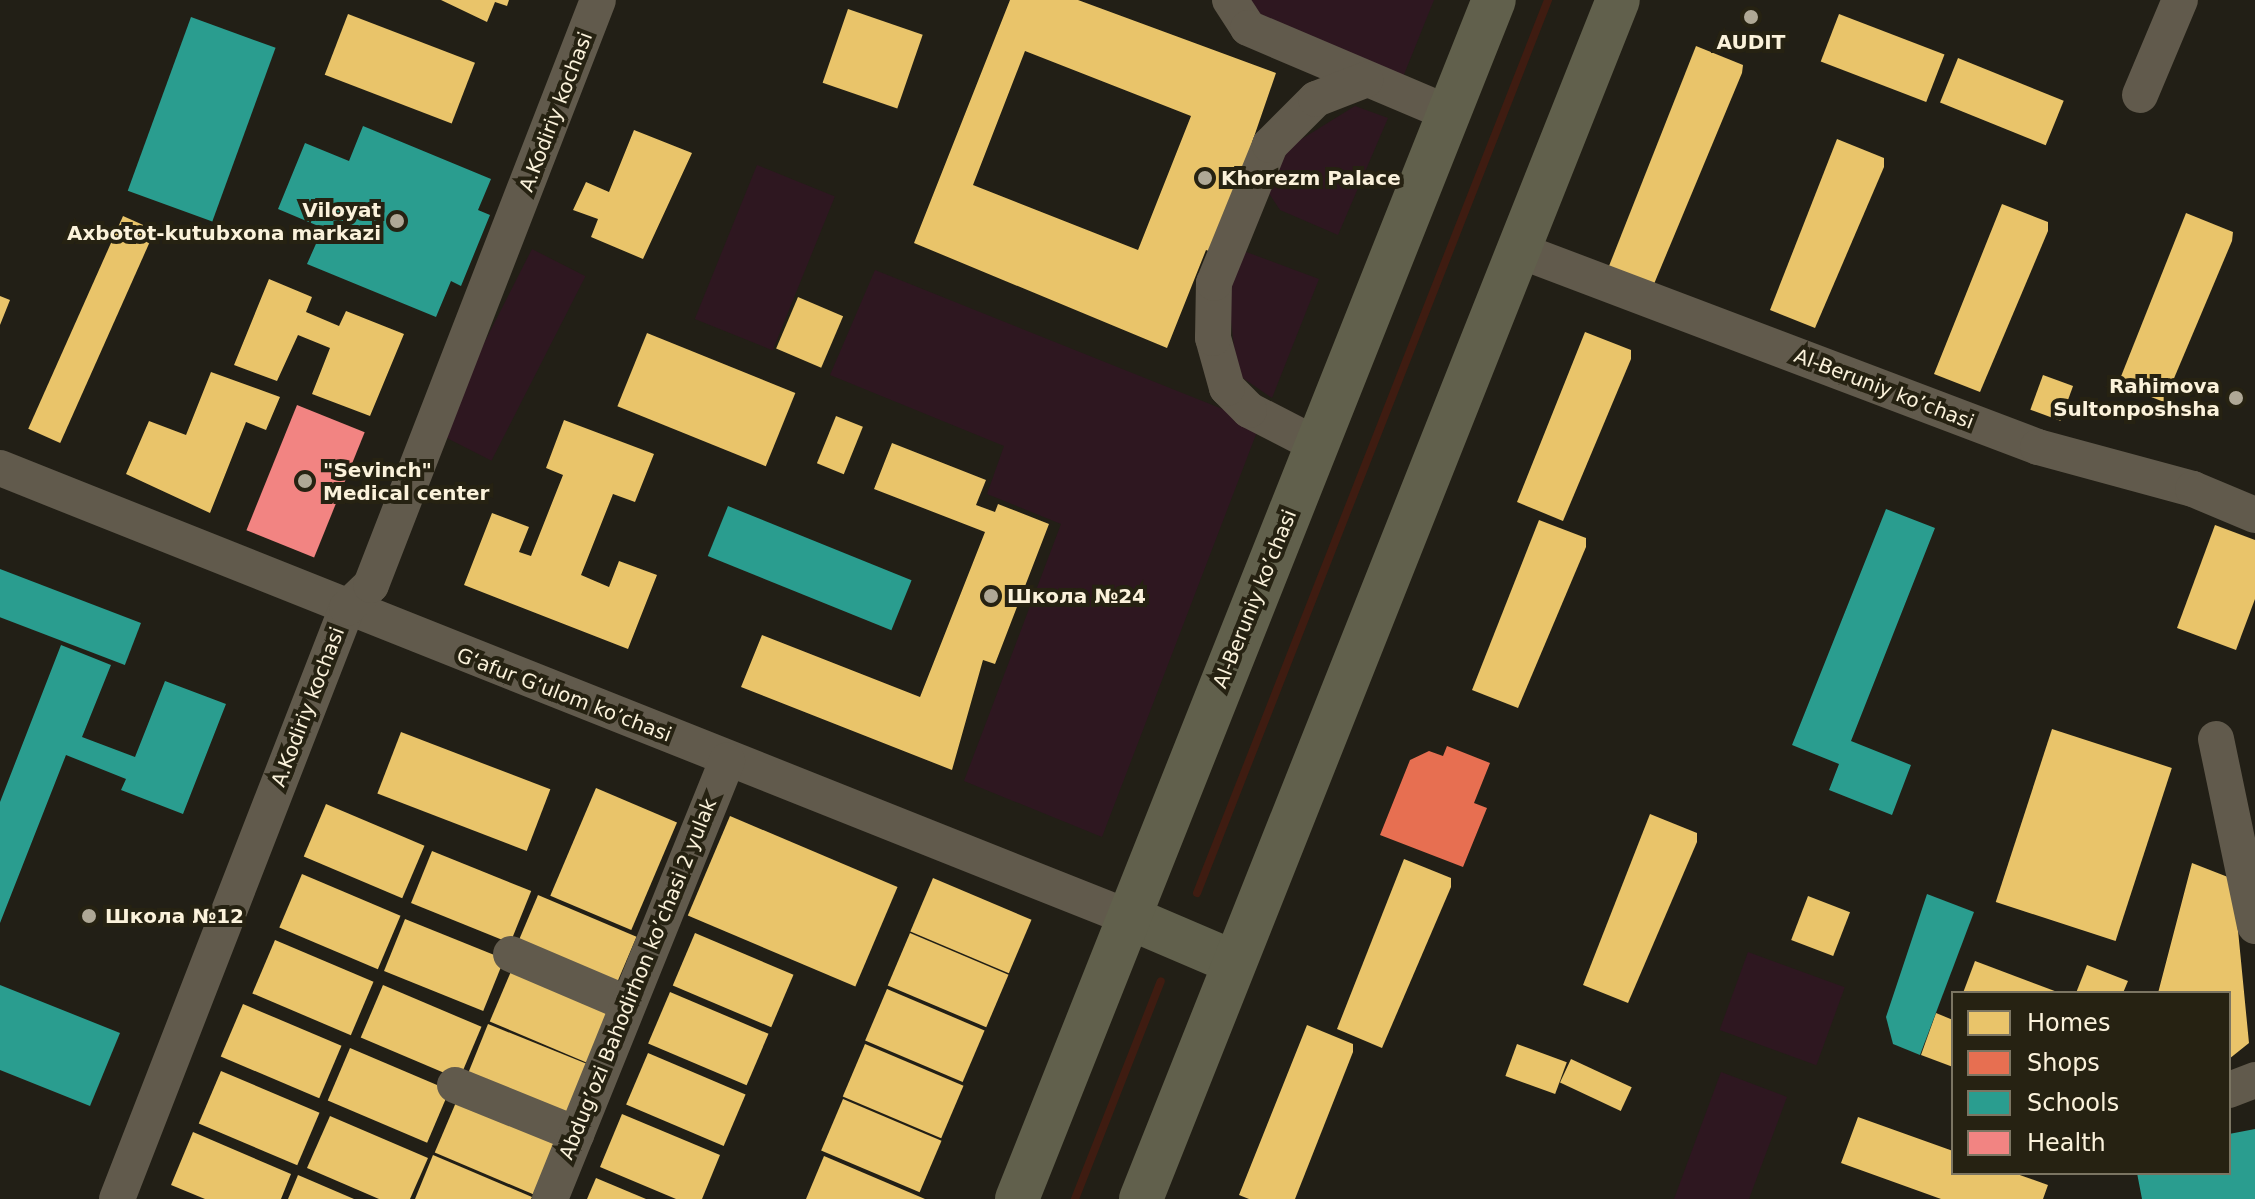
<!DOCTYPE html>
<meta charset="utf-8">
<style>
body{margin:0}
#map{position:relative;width:2255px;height:1199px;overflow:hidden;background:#221f16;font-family:"DejaVu Sans",sans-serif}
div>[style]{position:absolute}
.green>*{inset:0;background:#2e1720;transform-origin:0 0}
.homes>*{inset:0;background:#e9c46a;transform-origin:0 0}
.shops>*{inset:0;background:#e76f51}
.schools>*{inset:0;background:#2a9d8f;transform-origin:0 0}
.health>*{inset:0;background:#f28482;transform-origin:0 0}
.stream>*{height:8px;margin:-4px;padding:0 4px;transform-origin:4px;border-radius:4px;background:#3f1c11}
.minor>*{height:36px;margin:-18px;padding:0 18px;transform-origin:18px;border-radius:18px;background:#615a4c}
.major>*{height:44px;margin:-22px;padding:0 22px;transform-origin:22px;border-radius:22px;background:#61604c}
.dots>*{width:22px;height:22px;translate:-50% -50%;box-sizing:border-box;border:4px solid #262212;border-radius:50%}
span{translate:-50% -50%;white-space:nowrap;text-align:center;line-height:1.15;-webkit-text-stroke:8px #262212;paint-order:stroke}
.poi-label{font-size:20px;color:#fbf2db;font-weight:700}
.left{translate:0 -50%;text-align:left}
.right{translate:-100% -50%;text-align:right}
.street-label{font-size:20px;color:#fbf2db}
.legend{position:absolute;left:1951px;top:991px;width:280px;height:184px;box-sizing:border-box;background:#262212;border:2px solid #7b7562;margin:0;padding:10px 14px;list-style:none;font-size:24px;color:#fbf2db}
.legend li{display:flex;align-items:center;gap:16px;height:40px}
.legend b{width:40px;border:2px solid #7b7562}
</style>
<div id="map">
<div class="green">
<i style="clip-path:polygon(1244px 0,1434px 0,1401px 82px,1243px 12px)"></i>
<i style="clip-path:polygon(1355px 106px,1388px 118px,1338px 235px,1280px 210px,1264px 186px,1292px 145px)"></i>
<i style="left:757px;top:165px;width:84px;height:166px;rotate:22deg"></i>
<i style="left:532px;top:249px;width:60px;height:207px;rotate:27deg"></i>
<i style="clip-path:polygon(1241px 250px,1319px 279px,1272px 398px,1237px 374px,1228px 294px)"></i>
<i style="clip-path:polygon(875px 270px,1260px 424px,1102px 837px,964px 781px,1061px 524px,987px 494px,1004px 446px,830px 375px)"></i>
<i style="left:1748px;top:952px;width:103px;height:83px;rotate:20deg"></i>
<i style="clip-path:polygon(1721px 1072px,1787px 1097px,1749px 1199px,1674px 1199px)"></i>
</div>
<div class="homes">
<i style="clip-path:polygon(441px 0,509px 0,507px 6px,495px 2px,487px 22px)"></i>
<i style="clip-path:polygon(evenodd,1010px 0,1078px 0,1276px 73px,1214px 253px,1206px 250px,1167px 348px,914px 243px,1010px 0,1025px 51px,1191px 116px,1138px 250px,973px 185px,1025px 51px)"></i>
<i style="left:848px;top:9px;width:79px;height:78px;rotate:19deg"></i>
<i style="left:348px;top:14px;width:136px;height:65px;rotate:21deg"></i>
<i style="left:1839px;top:14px;width:113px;height:51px;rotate:21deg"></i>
<i style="clip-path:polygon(1696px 46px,1743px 65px,1742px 73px,1654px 284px,1609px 266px)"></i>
<i style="left:1958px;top:58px;width:114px;height:48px;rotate:22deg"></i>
<i style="clip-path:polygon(634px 130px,692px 153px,643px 259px,591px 237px,598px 219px,573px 210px,586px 182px,609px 192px)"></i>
<i style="clip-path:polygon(1837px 139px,1884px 158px,1884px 167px,1815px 328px,1770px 310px)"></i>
<i style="clip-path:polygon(2002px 204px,2048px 222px,2048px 231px,1980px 392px,1934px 374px)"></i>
<i style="clip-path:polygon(2186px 213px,2233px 232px,2232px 241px,2164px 402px,2118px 384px)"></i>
<i style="left:123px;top:216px;width:35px;height:233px;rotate:24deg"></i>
<i style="clip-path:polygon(269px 279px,312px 297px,306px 312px,339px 326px,346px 311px,404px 334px,370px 416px,312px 394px,330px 348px,298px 335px,277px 381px,234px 365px)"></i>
<i style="clip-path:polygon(0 296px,10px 300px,0 325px)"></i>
<i style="left:798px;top:297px;width:49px;height:56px;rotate:23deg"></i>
<i style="clip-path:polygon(1585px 332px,1631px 350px,1631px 359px,1563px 521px,1517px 502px)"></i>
<i style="left:647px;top:333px;width:160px;height:79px;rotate:22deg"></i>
<i style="clip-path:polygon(211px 372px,280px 397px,266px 430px,246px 422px,210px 513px,126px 474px,149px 421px,186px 435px)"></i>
<i style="left:2043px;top:375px;width:32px;height:37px;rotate:20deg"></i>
<i style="left:836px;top:416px;width:29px;height:51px;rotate:22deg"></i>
<i style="clip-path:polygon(564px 420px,654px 454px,635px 502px,613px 494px,581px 575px,609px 587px,619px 561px,657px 575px,628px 649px,464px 585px,492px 513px,529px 527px,519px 552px,531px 556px,563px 475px,546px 468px)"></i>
<i style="clip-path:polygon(892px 443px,986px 480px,976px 505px,995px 512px,998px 504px,1049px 524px,995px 664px,983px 660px,952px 770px,741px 687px,762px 635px,920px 697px,985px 532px,874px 489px)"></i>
<i style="clip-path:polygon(1539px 520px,1586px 538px,1586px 547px,1518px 708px,1472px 690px)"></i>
<i style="clip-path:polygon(2215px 525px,2255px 540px,2255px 599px,2236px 650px,2177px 628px)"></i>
<i style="left:2052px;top:729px;width:126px;height:182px;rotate:18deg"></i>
<i style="left:401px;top:732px;width:160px;height:66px;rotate:21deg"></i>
<i style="left:596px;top:788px;width:88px;height:117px;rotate:23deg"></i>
<i style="left:326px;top:804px;width:107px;height:57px;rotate:23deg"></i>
<i style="clip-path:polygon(1650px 814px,1697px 833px,1697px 842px,1628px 1003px,1583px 985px)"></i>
<i style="left:730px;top:816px;width:182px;height:108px;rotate:23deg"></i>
<i style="left:432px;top:851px;width:107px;height:56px;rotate:22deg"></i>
<i style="clip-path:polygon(1404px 859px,1451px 878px,1451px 887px,1382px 1048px,1337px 1029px)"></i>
<i style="clip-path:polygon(2192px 863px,2233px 879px,2249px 1043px,2229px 1059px,2229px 993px,2158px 993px)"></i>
<i style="left:302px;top:874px;width:107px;height:58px;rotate:23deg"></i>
<i style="left:933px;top:878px;width:107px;height:58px;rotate:23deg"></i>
<i style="left:538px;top:895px;width:107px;height:58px;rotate:23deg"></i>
<i style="left:1808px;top:896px;width:45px;height:47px;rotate:21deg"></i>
<i style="left:405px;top:919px;width:107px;height:56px;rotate:22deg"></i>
<i style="left:695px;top:933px;width:107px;height:57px;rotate:23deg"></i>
<i style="left:910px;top:933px;width:107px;height:57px;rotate:23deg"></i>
<i style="left:275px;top:940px;width:107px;height:58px;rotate:23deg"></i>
<i style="clip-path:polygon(1975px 961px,2060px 993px,1963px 993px)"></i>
<i style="clip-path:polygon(2087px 965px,2128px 981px,2123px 993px,2076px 993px)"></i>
<i style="left:512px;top:969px;width:107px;height:57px;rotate:23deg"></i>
<i style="left:383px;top:985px;width:107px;height:57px;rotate:23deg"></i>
<i style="left:887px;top:989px;width:106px;height:56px;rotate:23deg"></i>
<i style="left:670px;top:992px;width:107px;height:56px;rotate:23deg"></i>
<i style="left:243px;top:1004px;width:107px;height:57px;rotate:23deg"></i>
<i style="clip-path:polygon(1936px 1013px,1953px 1020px,1953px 1067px,1921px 1055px)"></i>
<i style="left:488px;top:1024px;width:107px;height:56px;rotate:22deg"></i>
<i style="clip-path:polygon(1307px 1025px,1353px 1044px,1353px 1052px,1295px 1199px,1249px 1199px,1239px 1195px)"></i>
<i style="left:865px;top:1044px;width:107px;height:57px;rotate:23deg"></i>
<i style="left:1517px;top:1044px;width:53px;height:34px;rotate:20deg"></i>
<i style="left:350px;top:1048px;width:108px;height:57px;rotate:23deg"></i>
<i style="left:648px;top:1053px;width:106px;height:56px;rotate:23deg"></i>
<i style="left:1571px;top:1059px;width:67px;height:26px;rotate:25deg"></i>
<i style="left:221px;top:1071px;width:107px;height:57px;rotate:23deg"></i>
<i style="left:843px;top:1099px;width:107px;height:56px;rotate:23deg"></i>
<i style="left:457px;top:1100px;width:107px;height:57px;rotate:23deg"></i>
<i style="clip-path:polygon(622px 1114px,720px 1155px,702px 1199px,676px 1199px,600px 1167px)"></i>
<i style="clip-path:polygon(330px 1116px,428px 1158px,410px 1199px,379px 1199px,307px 1168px)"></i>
<i style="clip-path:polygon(1858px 1117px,1953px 1151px,1953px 1173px,2014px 1173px,2048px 1185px,2043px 1199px,1941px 1199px,1841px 1163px)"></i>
<i style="clip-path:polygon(193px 1132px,291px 1174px,281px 1199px,205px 1199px,171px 1185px)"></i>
<i style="clip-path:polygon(433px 1155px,532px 1197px,531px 1199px,415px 1199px)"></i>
<i style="clip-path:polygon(824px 1156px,925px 1199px,806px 1199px)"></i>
<i style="clip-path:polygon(298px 1175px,354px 1199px,288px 1199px)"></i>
<i style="clip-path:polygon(596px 1178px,646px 1199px,587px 1199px)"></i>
</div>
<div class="shops">
<i style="clip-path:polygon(1447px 746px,1490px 763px,1474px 803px,1487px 808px,1463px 867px,1380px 835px,1410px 760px,1429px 751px,1443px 756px)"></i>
</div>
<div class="schools">
<i style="left:191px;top:17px;width:90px;height:185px;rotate:20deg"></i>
<i style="clip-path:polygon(363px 126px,491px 179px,478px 210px,490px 215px,461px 286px,451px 281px,436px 317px,307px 264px,323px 228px,278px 209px,305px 143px,349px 161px)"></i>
<i style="left:728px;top:506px;width:198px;height:54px;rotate:22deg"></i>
<i style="clip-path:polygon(1886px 509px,1935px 528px,1851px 741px,1911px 765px,1892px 815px,1829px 790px,1839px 764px,1792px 745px)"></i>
<i style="left:0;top:569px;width:151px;height:45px;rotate:21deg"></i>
<i style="clip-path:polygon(61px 645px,111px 665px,82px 737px,135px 757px,165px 681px,226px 704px,183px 814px,121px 790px,126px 779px,66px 755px,0 923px,0 802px)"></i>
<i style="clip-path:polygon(1927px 894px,1974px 912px,1920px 1055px,1893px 1044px,1886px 1017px)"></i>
<i style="clip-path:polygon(0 985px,120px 1033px,90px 1106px,0 1070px)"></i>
<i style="clip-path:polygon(2255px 1129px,2255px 1199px,2142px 1199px,2137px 1173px,2229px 1173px,2229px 1134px)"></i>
</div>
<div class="health">
<i style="left:297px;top:405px;width:73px;height:135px;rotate:22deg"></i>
</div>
<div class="stream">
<i style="left:1197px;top:893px;width:960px;rotate:-68.54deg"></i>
<i style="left:1075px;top:1199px;width:234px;rotate:-68.5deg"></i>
</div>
<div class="minor">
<i style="left:1230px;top:0;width:33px;rotate:57deg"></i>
<i style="left:1248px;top:28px;width:217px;rotate:23deg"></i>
<i style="left:2140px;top:95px;width:103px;rotate:-67.2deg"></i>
<i style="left:1518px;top:250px;width:556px;rotate:20.75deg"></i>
<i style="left:2038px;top:447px;width:161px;rotate:15.2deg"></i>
<i style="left:2193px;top:489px;width:67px;rotate:22.8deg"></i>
<i style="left:1317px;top:445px;width:76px;rotate:-152.8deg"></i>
<i style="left:1249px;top:410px;width:31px;rotate:-135deg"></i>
<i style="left:1227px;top:388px;width:52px;rotate:-105.6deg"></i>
<i style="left:1213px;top:338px;width:55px;rotate:-89deg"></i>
<i style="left:1214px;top:283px;width:149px;rotate:-67.9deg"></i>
<i style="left:1270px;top:145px;width:65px;rotate:-45deg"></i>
<i style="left:1316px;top:99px;width:53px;rotate:-21.2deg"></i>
<i style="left:0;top:468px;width:1216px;rotate:21.71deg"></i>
<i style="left:2216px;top:739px;width:191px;rotate:78.2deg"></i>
<i style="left:511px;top:954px;width:127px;rotate:23.1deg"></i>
<i style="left:455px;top:1085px;width:131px;rotate:22deg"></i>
<i style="left:2229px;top:1090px;width:28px;rotate:-21deg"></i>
<i style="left:117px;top:1199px;width:634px;rotate:-68.74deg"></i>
<i style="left:347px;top:608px;width:33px;rotate:-44deg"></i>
<i style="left:371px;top:585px;width:627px;rotate:-68.79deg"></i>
<i style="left:550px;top:1199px;width:473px;rotate:-68deg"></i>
</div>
<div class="major">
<i style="left:1130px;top:918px;width:112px;rotate:23.1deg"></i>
<i style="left:1017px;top:1199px;width:1290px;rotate:-68.31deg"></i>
<i style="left:1141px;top:1199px;width:1290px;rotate:-68.31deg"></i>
</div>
<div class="dots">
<i style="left:1751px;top:17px;background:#afa896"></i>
<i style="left:1205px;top:178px;background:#afa896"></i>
<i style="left:397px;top:221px;background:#afa896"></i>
<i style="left:2236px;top:398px;background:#afa896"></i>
<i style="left:305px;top:481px;background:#afa896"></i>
<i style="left:991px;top:596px;background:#afa896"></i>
<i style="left:89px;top:916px;background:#afa896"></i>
</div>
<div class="poi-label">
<span style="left:1751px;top:42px">AUDIT</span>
<span class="left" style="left:1221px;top:178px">Khorezm Palace</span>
<span class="right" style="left:381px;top:222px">Viloyat<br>Axbotot-kutubxona markazi</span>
<span class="right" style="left:2220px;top:398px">Rahimova<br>Sultonposhsha</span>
<span class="left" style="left:323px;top:482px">"Sevinch"<br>Medical center</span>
<span class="left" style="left:1007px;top:596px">Школа №24</span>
<span class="left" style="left:105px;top:916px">Школа №12</span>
</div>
<div class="street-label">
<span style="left:556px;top:112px;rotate:-69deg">A.Kodiriy kochasi</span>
<span style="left:1884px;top:389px;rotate:21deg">Al-Beruniy ko’chasi</span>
<span style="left:1255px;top:599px;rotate:-68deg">Al-Beruniy ko’chasi</span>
<span style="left:564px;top:695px;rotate:21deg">Gʻafur Gʻulom ko’chasi</span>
<span style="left:308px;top:707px;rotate:-69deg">A.Kodiriy kochasi</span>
<span style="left:638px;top:979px;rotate:-68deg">Abdug’ozi Bahodirhon ko’chasi 2 yulak</span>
</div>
<ul class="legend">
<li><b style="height:22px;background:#e9c46a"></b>Homes</li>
<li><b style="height:22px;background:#e76f51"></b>Shops</li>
<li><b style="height:22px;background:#2a9d8f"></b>Schools</li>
<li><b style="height:22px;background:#f28482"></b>Health</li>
</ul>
</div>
